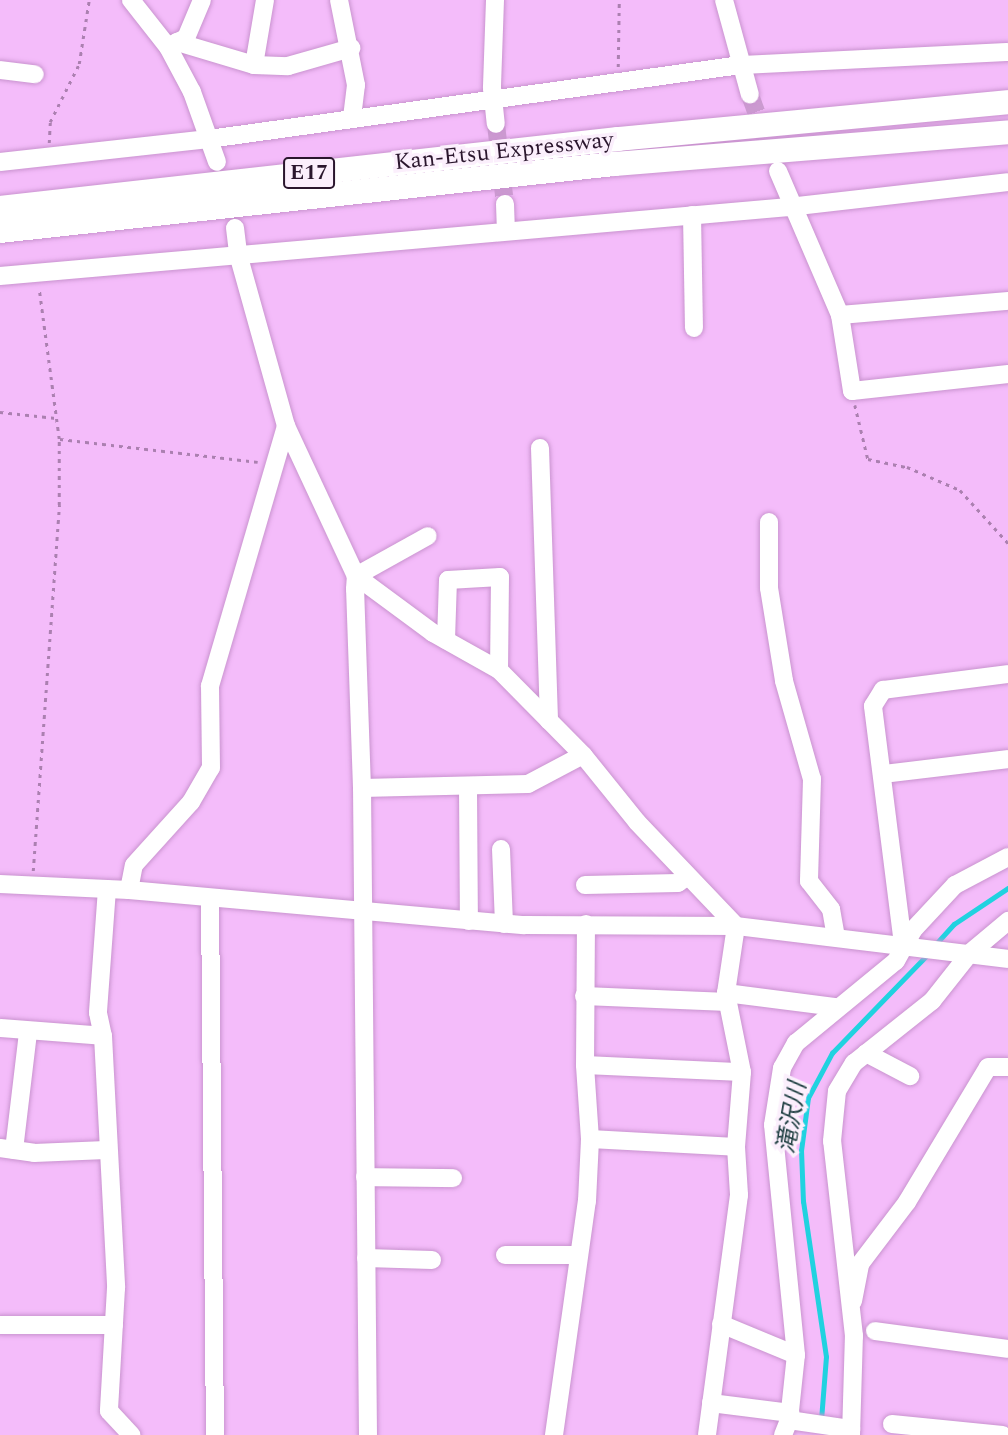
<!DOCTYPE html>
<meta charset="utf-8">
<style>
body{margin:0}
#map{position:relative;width:1008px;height:1435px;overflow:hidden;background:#f4bcfa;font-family:Spectral,"Noto Sans JP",serif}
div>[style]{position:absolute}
.stream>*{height:4.5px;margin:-2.25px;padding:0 2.25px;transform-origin:2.25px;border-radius:2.25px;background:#20d2e0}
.minor-tunnel>*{height:18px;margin-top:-9px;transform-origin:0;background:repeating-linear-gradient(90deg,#cc9bd1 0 18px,transparent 0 27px)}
.path>*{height:2.5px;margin-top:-1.25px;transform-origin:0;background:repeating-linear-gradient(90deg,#ab80b0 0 3.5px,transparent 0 8.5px)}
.roads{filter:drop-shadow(0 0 2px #c993cf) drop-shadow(0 0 2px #c993cf)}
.minor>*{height:18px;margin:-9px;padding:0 9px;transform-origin:9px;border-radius:9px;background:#fff}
.highway>*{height:24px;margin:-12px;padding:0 12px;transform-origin:12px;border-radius:12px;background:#fff}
span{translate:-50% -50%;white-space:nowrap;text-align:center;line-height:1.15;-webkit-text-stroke:7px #fbeffc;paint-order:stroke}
.shield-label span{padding:2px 5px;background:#fbeffc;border:2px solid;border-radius:5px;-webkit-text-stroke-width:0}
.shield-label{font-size:21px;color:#2a162d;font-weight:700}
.street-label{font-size:23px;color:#2a162d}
.water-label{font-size:24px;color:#1d3d40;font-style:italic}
</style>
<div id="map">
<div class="stream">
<i style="left:935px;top:945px;width:28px;rotate:-48deg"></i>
<i style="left:954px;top:924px;width:65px;rotate:-33.7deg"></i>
<i style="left:821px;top:1420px;width:63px;rotate:-85.5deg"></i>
<i style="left:826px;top:1357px;width:157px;rotate:-98.4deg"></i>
<i style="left:803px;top:1202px;width:51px;rotate:-92.2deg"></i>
<i style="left:801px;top:1151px;width:53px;rotate:-82.5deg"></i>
<i style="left:808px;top:1098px;width:51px;rotate:-61.9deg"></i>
<i style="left:832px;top:1053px;width:136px;rotate:-45.9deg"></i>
</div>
<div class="minor-tunnel">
<i style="left:750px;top:95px;width:70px;rotate:70deg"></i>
<i style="left:496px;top:124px;width:81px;rotate:83.6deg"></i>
</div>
<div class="path">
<i style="left:618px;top:67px;width:67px;rotate:-89.1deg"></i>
<i style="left:49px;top:143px;width:21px;rotate:-87deg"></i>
<i style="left:50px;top:122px;width:65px;rotate:-63.4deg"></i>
<i style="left:79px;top:64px;width:65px;rotate:-81.1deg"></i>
<i style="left:855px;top:405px;width:56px;rotate:76.5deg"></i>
<i style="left:868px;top:459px;width:40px;rotate:12deg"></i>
<i style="left:907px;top:467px;width:58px;rotate:23.5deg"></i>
<i style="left:960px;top:490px;width:72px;rotate:47.8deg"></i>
<i style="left:0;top:412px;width:56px;rotate:6.1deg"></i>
<i style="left:60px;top:439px;width:199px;rotate:6.6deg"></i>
<i style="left:33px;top:871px;width:367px;rotate:-85.9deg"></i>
<i style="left:59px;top:505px;width:66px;rotate:-90deg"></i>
<i style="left:59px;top:439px;width:151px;rotate:-97.6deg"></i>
</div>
<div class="roads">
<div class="minor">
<i style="left:131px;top:0;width:60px;rotate:51.8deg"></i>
<i style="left:168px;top:47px;width:51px;rotate:61.9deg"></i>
<i style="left:192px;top:92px;width:74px;rotate:70.3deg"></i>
<i style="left:339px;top:0;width:87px;rotate:78.7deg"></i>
<i style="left:356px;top:85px;width:31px;rotate:97deg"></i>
<i style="left:495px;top:0;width:88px;rotate:92deg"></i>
<i style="left:492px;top:88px;width:36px;rotate:84deg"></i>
<i style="left:724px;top:0;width:98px;rotate:74.7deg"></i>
<i style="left:177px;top:42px;width:80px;rotate:16.6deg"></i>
<i style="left:254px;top:65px;width:66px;rotate:-80.4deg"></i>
<i style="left:169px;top:46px;width:19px;rotate:-25deg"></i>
<i style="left:186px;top:38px;width:41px;rotate:-67.2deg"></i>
<i style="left:254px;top:65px;width:34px;rotate:2deg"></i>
<i style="left:288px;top:66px;width:66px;rotate:-15.9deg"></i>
<i style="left:0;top:70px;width:35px;rotate:7deg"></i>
<i style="left:0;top:162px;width:210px;rotate:-6.3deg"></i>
<i style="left:209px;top:139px;width:537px;rotate:-7.92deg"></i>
<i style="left:741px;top:65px;width:267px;rotate:-2.8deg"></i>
<i style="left:778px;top:171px;width:157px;rotate:66.7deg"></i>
<i style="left:840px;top:315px;width:77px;rotate:81deg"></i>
<i style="left:852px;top:391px;width:157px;rotate:-6.2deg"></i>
<i style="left:505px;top:204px;width:27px;rotate:88deg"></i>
<i style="left:692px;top:215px;width:113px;rotate:89deg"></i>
<i style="left:235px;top:228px;width:26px;rotate:83deg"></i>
<i style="left:238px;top:254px;width:179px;rotate:74.4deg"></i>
<i style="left:286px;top:426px;width:166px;rotate:65deg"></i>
<i style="left:356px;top:576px;width:96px;rotate:36.5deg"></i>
<i style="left:433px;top:633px;width:76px;rotate:29.3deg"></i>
<i style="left:499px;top:670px;width:120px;rotate:45.3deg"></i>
<i style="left:583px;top:755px;width:86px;rotate:51.1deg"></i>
<i style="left:637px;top:822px;width:144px;rotate:46.4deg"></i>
<i style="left:736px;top:926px;width:68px;rotate:98.5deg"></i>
<i style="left:726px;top:993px;width:81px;rotate:78.6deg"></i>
<i style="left:742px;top:1072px;width:75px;rotate:94.6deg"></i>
<i style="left:736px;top:1147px;width:48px;rotate:86.4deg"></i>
<i style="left:739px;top:1195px;width:242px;rotate:97.6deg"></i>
<i style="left:0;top:276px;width:792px;rotate:-5deg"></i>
<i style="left:789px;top:207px;width:220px;rotate:-6.5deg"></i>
<i style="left:840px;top:315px;width:169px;rotate:-4.8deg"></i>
<i style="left:540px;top:448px;width:273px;rotate:88.1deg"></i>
<i style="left:769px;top:522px;width:66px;rotate:90deg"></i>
<i style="left:769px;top:588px;width:94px;rotate:80.8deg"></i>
<i style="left:784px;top:681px;width:102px;rotate:74.1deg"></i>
<i style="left:812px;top:779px;width:102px;rotate:91.7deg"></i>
<i style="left:809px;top:881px;width:36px;rotate:52deg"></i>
<i style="left:831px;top:909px;width:27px;rotate:80deg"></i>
<i style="left:446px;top:640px;width:60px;rotate:-88.1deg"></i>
<i style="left:448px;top:580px;width:52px;rotate:-3.3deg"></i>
<i style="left:500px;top:577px;width:93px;rotate:90.6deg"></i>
<i style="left:883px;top:774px;width:126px;rotate:-6.8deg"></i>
<i style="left:362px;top:788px;width:166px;rotate:-1.4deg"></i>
<i style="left:528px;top:784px;width:62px;rotate:-27.8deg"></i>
<i style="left:468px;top:788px;width:133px;rotate:89.6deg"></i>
<i style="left:501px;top:849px;width:75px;rotate:87.7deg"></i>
<i style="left:0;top:884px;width:129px;rotate:2.7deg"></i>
<i style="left:129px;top:890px;width:397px;rotate:5.1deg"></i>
<i style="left:524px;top:925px;width:212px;rotate:0.3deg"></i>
<i style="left:736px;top:926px;width:274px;rotate:6.9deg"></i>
<i style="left:585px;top:885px;width:93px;rotate:-1.2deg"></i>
<i style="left:678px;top:883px;width:12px;rotate:-35deg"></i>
<i style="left:107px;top:889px;width:124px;rotate:94.2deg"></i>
<i style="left:98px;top:1013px;width:24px;rotate:78deg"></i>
<i style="left:103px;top:1036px;width:252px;rotate:87deg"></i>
<i style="left:116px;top:1288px;width:123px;rotate:93.3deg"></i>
<i style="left:109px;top:1411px;width:33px;rotate:47deg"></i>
<i style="left:129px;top:890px;width:25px;rotate:-79deg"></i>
<i style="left:134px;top:865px;width:85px;rotate:-47.9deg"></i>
<i style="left:191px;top:802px;width:39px;rotate:-60deg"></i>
<i style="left:211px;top:768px;width:82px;rotate:-90.7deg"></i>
<i style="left:210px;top:686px;width:271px;rotate:-73.7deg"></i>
<i style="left:210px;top:899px;width:536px;rotate:89.47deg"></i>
<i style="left:903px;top:944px;width:240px;rotate:-97.2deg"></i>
<i style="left:873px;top:706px;width:19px;rotate:-58deg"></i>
<i style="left:883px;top:690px;width:126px;rotate:-7.3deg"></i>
<i style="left:726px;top:993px;width:111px;rotate:7.3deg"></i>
<i style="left:584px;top:996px;width:144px;rotate:2.4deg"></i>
<i style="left:0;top:1028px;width:103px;rotate:4.4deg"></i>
<i style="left:866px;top:1053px;width:50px;rotate:27.6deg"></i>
<i style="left:585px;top:1065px;width:157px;rotate:2.6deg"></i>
<i style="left:590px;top:1139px;width:146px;rotate:3.1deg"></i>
<i style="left:0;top:1148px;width:34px;rotate:8deg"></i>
<i style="left:34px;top:1153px;width:72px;rotate:-2.4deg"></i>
<i style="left:14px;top:1150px;width:119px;rotate:-83.2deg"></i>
<i style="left:365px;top:1177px;width:88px;rotate:0.7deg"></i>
<i style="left:505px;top:1255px;width:74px"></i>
<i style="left:366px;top:1258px;width:66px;rotate:1.7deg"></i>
<i style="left:853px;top:1301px;width:38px;rotate:-79deg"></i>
<i style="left:860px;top:1264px;width:78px;rotate:-52.8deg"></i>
<i style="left:907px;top:1202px;width:157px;rotate:-59deg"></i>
<i style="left:988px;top:1067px;width:20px"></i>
<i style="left:721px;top:1324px;width:81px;rotate:22.5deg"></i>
<i style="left:0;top:1325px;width:114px"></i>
<i style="left:875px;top:1331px;width:134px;rotate:7.7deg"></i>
<i style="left:711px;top:1403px;width:80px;rotate:7.2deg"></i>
<i style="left:789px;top:1420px;width:63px;rotate:8.3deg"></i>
<i style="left:892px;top:1424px;width:111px;rotate:5.7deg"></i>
<i style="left:368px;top:1435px;width:647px;rotate:-90.53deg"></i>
<i style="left:362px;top:788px;width:199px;rotate:-92deg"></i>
<i style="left:355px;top:589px;width:13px;rotate:-86deg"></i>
<i style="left:356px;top:576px;width:82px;rotate:-29.1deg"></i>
<i style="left:554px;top:1435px;width:236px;rotate:-82deg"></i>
<i style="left:587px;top:1201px;width:62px;rotate:-87.2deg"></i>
<i style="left:590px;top:1139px;width:74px;rotate:-93.9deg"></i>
<i style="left:585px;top:1065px;width:141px;rotate:-89.6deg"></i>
<i style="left:783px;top:1435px;width:16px;rotate:-68deg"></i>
<i style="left:789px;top:1420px;width:65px;rotate:-83.9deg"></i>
<i style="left:796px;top:1355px;width:231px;rotate:-95.7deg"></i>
<i style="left:773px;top:1125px;width:58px;rotate:-81deg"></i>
<i style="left:782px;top:1068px;width:29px;rotate:-61deg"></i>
<i style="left:796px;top:1043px;width:129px;rotate:-39.4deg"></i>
<i style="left:896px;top:961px;width:35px;rotate:-61deg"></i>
<i style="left:913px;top:930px;width:62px;rotate:-47deg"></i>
<i style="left:955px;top:885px;width:60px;rotate:-27.8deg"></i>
<i style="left:851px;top:1435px;width:99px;rotate:-88.3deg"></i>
<i style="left:854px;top:1336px;width:196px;rotate:-96.4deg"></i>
<i style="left:832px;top:1141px;width:50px;rotate:-84.3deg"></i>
<i style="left:837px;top:1091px;width:33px;rotate:-59deg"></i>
<i style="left:854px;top:1063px;width:100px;rotate:-38.5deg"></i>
<i style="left:932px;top:1001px;width:61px;rotate:-51.6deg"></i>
<i style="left:970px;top:953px;width:50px;rotate:-40.1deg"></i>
</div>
<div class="highway">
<i style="left:0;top:208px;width:622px;rotate:-6.37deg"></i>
<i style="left:618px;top:139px;width:392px;rotate:-5.4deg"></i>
<i style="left:0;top:231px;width:618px;rotate:-6.23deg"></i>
<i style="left:614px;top:164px;width:395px;rotate:-4.6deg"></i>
</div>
</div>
<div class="shield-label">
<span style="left:309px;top:173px">E17</span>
</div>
<div class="street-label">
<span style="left:504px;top:152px;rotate:-6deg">Kan-Etsu Expressway</span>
</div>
<div class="water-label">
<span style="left:793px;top:1118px;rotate:-80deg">滝沢川</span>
</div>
</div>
